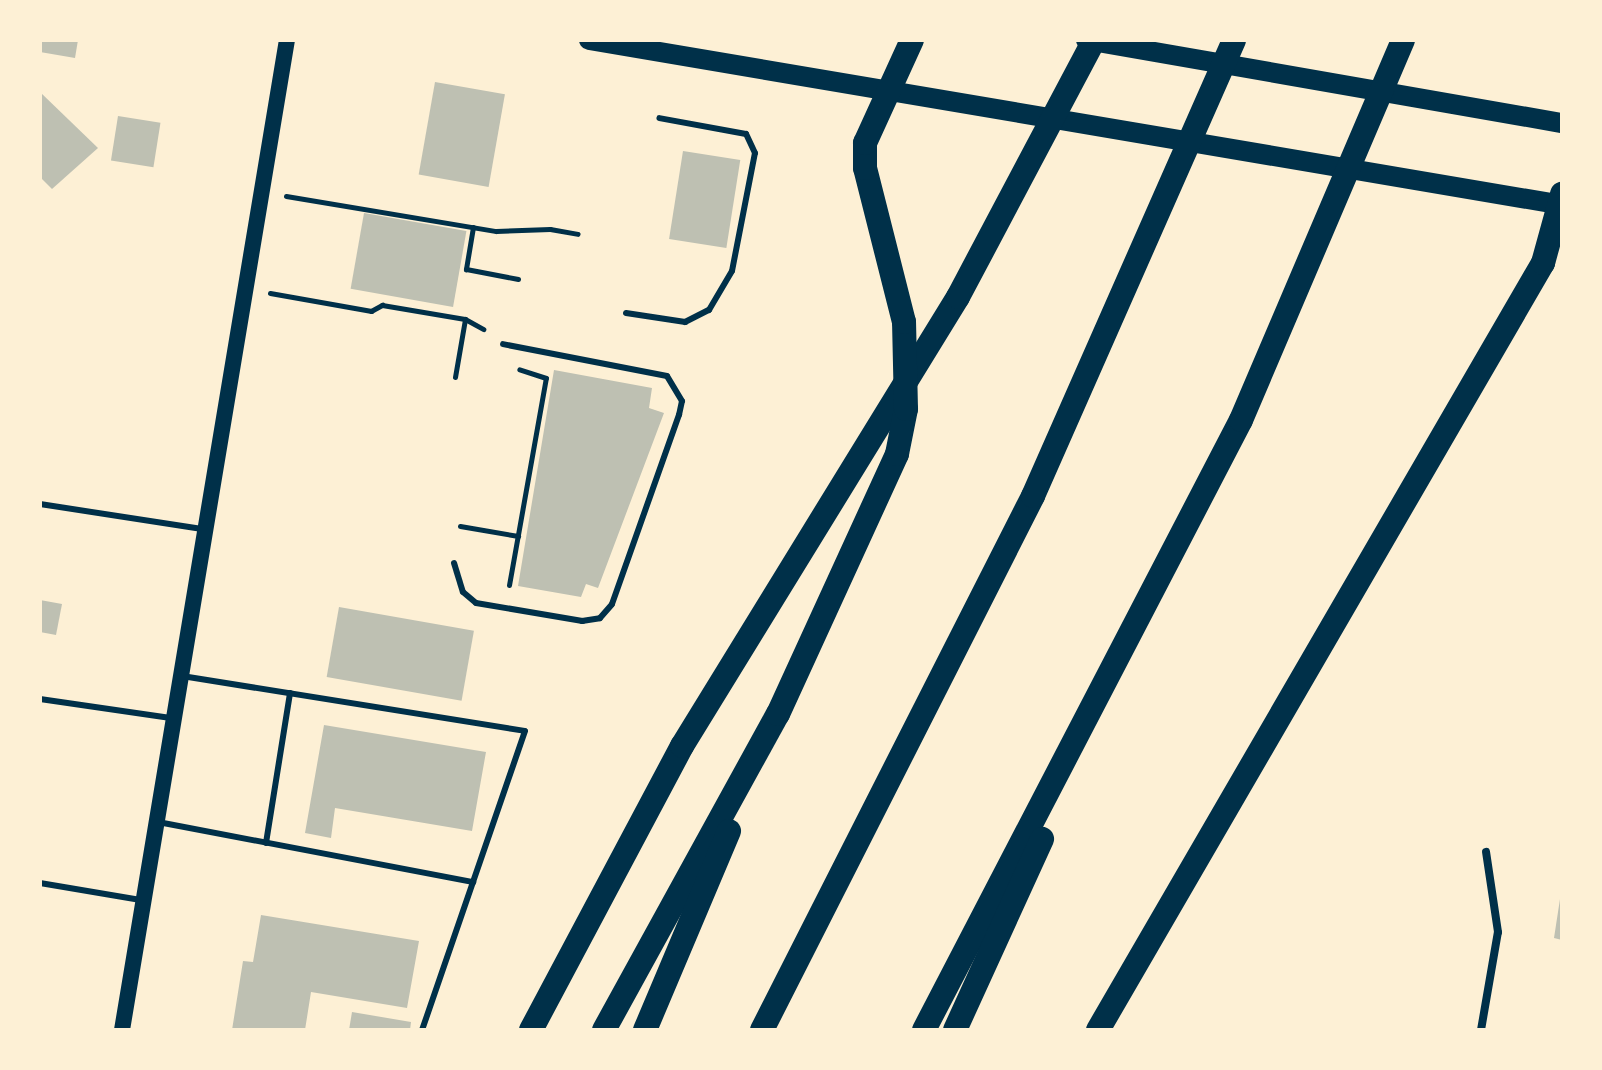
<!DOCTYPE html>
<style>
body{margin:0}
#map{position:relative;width:1602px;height:1070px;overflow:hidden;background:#fdf0d5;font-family:Ubuntu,sans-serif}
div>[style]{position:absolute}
.building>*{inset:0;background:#bec0b2;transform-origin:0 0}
.path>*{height:5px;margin:-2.5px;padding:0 2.5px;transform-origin:2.5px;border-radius:2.5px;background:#003049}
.service>*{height:6px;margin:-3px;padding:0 3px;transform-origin:3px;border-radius:3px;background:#003049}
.minor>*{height:8px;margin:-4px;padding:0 4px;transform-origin:4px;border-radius:4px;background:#003049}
.secondary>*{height:16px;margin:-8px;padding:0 8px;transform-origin:8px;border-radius:8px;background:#003049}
.primary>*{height:20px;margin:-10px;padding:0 10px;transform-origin:10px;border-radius:10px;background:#003049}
.motorway>*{height:24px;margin:-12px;padding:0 12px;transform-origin:12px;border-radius:12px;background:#003049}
span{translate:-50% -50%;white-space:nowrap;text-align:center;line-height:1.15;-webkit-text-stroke:6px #fdf0d5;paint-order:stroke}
.frame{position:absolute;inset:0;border:42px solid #fdf0d5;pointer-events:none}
</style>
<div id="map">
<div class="building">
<i style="clip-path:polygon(40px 40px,78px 40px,75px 58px,40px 52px)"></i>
<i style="left:435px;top:82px;width:71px;height:94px;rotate:10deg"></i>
<i style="clip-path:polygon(40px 92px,98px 148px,52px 189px,40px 177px)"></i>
<i style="left:118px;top:116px;width:43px;height:45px;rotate:9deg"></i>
<i style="left:683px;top:151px;width:58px;height:89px;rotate:9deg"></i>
<i style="left:364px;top:213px;width:104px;height:77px;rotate:10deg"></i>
<i style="clip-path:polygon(554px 370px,652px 388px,649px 408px,664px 413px,598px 588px,586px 584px,581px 597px,518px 586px)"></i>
<i style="clip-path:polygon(40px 600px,62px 604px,56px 635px,40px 632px)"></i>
<i style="left:339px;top:607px;width:137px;height:71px;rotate:10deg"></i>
<i style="clip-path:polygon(324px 725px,486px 752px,472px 831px,335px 808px,331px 838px,305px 833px)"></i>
<i style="clip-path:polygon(1560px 899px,1562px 899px,1562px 940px,1554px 938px)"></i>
<i style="clip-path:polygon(261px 915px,419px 941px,407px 1008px,311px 992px,305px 1030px,232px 1030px,243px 961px,253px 962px)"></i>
<i style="clip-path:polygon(352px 1012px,411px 1022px,410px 1030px,349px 1030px)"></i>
</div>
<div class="path">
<i style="left:286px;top:196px;width:213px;rotate:9.5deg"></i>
<i style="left:496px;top:231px;width:54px;rotate:-2.1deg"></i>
<i style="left:550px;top:229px;width:28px;rotate:10deg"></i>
<i style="left:473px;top:227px;width:43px;rotate:99.5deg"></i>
<i style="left:466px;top:269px;width:53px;rotate:10.9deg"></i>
<i style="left:270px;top:293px;width:103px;rotate:10.1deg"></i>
<i style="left:371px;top:311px;width:13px;rotate:-29deg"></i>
<i style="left:382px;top:305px;width:84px;rotate:9.6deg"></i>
<i style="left:465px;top:319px;width:21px;rotate:29deg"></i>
<i style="left:455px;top:377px;width:59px;rotate:-80.2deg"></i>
<i style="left:460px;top:526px;width:59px;rotate:9.8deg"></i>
<i style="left:509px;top:585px;width:210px;rotate:-79.9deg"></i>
<i style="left:546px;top:378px;width:28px;rotate:-162deg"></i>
</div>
<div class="service">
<i style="left:626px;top:313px;width:60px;rotate:8.7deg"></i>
<i style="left:685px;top:322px;width:27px;rotate:-27deg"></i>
<i style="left:709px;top:310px;width:45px;rotate:-59.5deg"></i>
<i style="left:732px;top:271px;width:120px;rotate:-79deg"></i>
<i style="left:755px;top:153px;width:21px;rotate:-115deg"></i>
<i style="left:746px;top:134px;width:88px;rotate:-169.6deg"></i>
<i style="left:40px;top:504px;width:164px;rotate:8.8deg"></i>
<i style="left:454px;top:563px;width:30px;rotate:73deg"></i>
<i style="left:463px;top:592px;width:17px;rotate:40deg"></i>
<i style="left:476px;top:603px;width:108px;rotate:9.6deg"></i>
<i style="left:582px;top:621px;width:18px;rotate:-9deg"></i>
<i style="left:600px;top:618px;width:18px;rotate:-49deg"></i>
<i style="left:612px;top:604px;width:201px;rotate:-70.5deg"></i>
<i style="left:679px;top:415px;width:14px;rotate:-78deg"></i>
<i style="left:682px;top:401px;width:29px;rotate:-121deg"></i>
<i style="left:667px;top:376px;width:167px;rotate:-169deg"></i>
<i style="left:182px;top:676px;width:347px;rotate:9.1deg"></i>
<i style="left:525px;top:731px;width:316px;rotate:109deg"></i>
<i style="left:40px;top:699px;width:132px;rotate:8.3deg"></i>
<i style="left:158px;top:822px;width:321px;rotate:10.8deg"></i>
<i style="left:266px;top:843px;width:152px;rotate:-80.9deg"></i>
<i style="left:40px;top:883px;width:102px;rotate:9.6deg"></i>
</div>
<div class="minor">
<i style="left:1481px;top:1030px;width:99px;rotate:-80.2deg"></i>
<i style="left:1498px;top:932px;width:81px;rotate:-98.5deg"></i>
</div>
<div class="secondary">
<i style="left:122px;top:1030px;width:1004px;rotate:-80.54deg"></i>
</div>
<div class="primary">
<i style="left:589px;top:40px;width:987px;rotate:9.62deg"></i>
<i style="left:1086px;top:40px;width:483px;rotate:9.9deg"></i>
</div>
<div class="motorway">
<i style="left:531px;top:1030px;width:322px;rotate:-62deg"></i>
<i style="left:682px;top:746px;width:527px;rotate:-58.42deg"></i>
<i style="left:958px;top:297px;width:291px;rotate:-62.1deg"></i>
<i style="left:604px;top:1030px;width:361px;rotate:-61.2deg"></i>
<i style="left:778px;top:714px;width:286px;rotate:-65.4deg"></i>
<i style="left:897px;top:454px;width:46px;rotate:-78.7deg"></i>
<i style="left:906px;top:409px;width:87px;rotate:-91.3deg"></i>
<i style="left:904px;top:322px;width:159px;rotate:-104.2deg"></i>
<i style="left:865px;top:168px;width:25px;rotate:-90deg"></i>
<i style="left:865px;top:143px;width:113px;rotate:-65.5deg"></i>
<i style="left:645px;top:1030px;width:216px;rotate:-67.1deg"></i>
<i style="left:762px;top:1030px;width:599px;rotate:-63.09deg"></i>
<i style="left:1033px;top:496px;width:498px;rotate:-66.2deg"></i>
<i style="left:924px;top:1030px;width:687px;rotate:-62.54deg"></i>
<i style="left:1241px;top:420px;width:413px;rotate:-66.9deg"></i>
<i style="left:955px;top:1030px;width:210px;rotate:-65.5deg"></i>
<i style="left:1098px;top:1030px;width:887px;rotate:-59.88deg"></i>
<i style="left:1543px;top:263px;width:72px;rotate:-74.6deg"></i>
</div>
<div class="frame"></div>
</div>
